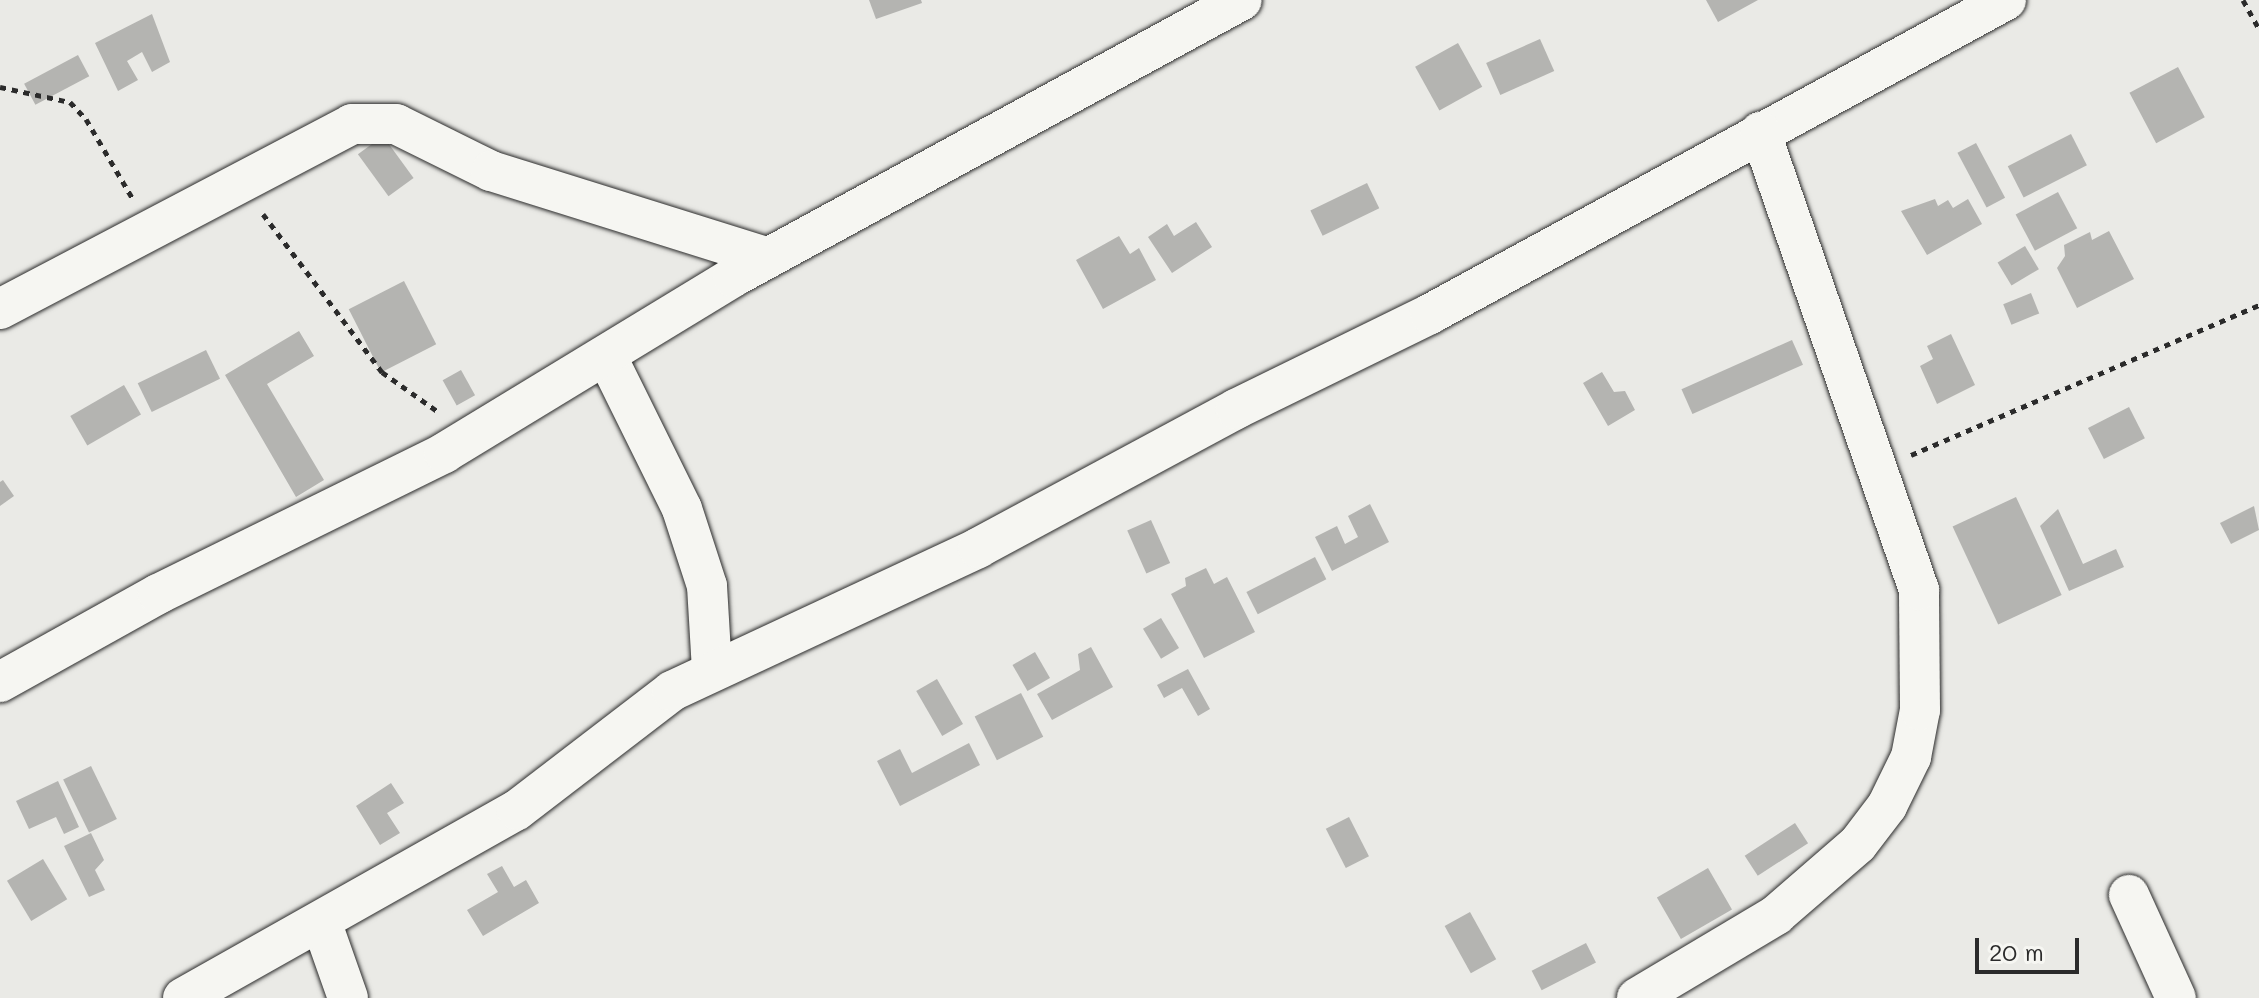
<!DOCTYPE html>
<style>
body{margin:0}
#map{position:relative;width:2259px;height:998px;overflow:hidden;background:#eaeae6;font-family:Mali,sans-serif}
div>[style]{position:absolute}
.building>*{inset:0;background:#b4b4b1;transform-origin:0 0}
.path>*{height:5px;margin-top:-2.5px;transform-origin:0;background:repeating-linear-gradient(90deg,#2b2b2b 0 6px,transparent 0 12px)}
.roads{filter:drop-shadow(0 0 2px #2b2b2b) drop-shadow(0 0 2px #2b2b2b)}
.minor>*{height:40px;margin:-20px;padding:0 20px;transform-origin:20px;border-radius:20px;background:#f6f6f2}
span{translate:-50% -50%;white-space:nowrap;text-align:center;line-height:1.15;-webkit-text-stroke:6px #f6f6f2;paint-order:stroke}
.scale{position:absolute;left:1975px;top:938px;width:104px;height:36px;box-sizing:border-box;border:4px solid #2b2b2b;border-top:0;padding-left:10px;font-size:24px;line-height:28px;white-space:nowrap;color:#2b2b2b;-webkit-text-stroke:6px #f6f6f2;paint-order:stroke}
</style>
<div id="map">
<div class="building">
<i style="clip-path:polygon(869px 0,921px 0,922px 3px,876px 19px)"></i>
<i style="clip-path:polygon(1706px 0,1758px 0,1718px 22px)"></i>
<i style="clip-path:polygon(152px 14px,170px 62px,152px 72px,142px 52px,127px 61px,138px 80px,118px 91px,95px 43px)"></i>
<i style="left:1540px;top:39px;width:35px;height:59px;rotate:66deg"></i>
<i style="left:1458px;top:43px;width:50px;height:49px;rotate:61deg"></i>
<i style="left:78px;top:55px;width:24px;height:61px;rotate:62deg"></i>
<i style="left:2178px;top:67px;width:57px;height:55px;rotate:62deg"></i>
<i style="left:2071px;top:134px;width:35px;height:71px;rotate:63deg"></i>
<i style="left:383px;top:136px;width:52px;height:31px;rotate:54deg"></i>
<i style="left:1976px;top:143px;width:62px;height:21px;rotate:62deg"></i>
<i style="left:1367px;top:183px;width:28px;height:63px;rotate:64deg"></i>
<i style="left:2058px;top:192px;width:41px;height:48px;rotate:62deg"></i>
<i style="clip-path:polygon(1935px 199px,1938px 206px,1948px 200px,1953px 208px,1968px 199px,1982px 224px,1927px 255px,1901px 211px)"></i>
<i style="clip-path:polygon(1196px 222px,1212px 247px,1172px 273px,1148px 237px,1167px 224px,1174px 236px)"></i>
<i style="clip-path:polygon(2109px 231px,2134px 279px,2077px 308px,2057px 268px,2065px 256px,2064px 245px,2090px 232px,2092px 240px)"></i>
<i style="clip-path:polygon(1119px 236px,1130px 254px,1139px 248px,1156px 280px,1103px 309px,1076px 260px)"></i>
<i style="left:2025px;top:246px;width:27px;height:32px;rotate:59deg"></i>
<i style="left:404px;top:281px;width:71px;height:62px;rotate:63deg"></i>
<i style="left:2031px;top:293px;width:22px;height:30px;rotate:68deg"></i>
<i style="clip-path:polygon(299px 331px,314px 356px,267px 384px,324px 480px,296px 497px,225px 375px)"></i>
<i style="clip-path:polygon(1951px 334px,1975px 385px,1937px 404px,1920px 366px,1933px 359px,1927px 346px)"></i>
<i style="left:1792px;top:340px;width:27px;height:121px;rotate:66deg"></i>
<i style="left:206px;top:350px;width:32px;height:76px;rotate:64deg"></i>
<i style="left:461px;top:370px;width:29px;height:21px;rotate:61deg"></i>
<i style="clip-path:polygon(1602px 372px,1614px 392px,1625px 391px,1635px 410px,1608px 426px,1583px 383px)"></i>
<i style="left:124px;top:385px;width:34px;height:62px;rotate:60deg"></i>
<i style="left:2129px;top:407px;width:35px;height:46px;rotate:63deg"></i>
<i style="clip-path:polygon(3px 480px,14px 496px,0 506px,0 482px)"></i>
<i style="left:2016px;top:497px;width:108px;height:70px;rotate:65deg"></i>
<i style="clip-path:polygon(1370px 504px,1389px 542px,1332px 571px,1315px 537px,1337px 526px,1345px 544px,1358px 537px,1348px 516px)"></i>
<i style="clip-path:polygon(2254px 506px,2259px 530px,2231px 544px,2220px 523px)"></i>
<i style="clip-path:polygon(2058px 509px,2083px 564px,2116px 549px,2124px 567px,2069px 591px,2040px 526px)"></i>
<i style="left:1151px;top:520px;width:47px;height:26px;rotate:66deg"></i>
<i style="left:1315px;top:557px;width:25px;height:77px;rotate:63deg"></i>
<i style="clip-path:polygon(1206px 568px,1214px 584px,1227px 577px,1255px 632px,1204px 658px,1171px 594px,1186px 586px,1185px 578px)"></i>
<i style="left:1161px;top:618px;width:35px;height:21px;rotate:59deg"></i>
<i style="clip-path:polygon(1091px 647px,1113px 687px,1052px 720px,1037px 694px,1080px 670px,1078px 654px)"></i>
<i style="left:1035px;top:652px;width:30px;height:26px;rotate:60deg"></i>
<i style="clip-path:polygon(1188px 669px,1210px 709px,1198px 716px,1182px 688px,1164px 698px,1157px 685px)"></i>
<i style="left:937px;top:679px;width:52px;height:24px;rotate:60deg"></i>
<i style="left:1021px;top:693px;width:49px;height:52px;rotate:63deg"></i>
<i style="clip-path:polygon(969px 743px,980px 765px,900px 806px,877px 761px,900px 749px,912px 773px)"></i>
<i style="left:91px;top:766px;width:59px;height:31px;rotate:64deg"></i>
<i style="clip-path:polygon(58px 781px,79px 827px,64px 834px,56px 817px,29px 829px,16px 801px)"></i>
<i style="clip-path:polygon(391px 783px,404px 803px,387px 813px,400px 833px,380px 845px,356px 806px)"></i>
<i style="left:1349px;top:817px;width:44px;height:26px;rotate:63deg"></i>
<i style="left:1795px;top:823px;width:24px;height:60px;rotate:57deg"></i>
<i style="clip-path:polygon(91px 833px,104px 860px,95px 870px,105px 890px,89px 897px,64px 846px)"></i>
<i style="left:43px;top:859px;width:47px;height:42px;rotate:59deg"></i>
<i style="clip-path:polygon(502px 866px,514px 887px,526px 880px,539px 903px,483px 936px,467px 910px,498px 892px,487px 874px)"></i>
<i style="left:1708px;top:868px;width:48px;height:59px;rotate:60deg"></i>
<i style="left:1470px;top:912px;width:54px;height:29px;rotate:61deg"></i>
<i style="left:1586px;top:943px;width:22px;height:61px;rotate:63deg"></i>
</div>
<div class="path">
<i style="left:2243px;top:0;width:33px;rotate:61deg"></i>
<i style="left:0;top:87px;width:72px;rotate:12.1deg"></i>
<i style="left:70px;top:102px;width:23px;rotate:47deg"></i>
<i style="left:86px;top:119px;width:93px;rotate:59.6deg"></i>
<i style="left:263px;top:214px;width:198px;rotate:53deg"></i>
<i style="left:382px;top:372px;width:71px;rotate:35.3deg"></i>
<i style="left:1911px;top:455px;width:379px;rotate:-23.3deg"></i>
</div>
<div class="roads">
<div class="minor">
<i style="left:0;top:309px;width:398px;rotate:-27.7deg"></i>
<i style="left:352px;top:124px;width:44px"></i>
<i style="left:396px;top:124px;width:106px;rotate:26.3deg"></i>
<i style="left:491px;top:171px;width:290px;rotate:17.4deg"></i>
<i style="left:607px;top:357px;width:169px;rotate:63.7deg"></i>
<i style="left:682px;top:509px;width:81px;rotate:72deg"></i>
<i style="left:707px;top:586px;width:85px;rotate:86.6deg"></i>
<i style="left:0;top:682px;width:181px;rotate:-29.1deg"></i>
<i style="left:158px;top:594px;width:319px;rotate:-26.2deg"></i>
<i style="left:444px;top:453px;width:338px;rotate:-31.3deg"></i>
<i style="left:733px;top:277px;width:579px;rotate:-28.56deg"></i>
<i style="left:2129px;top:895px;width:113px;rotate:65.5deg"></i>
<i style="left:322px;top:924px;width:78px;rotate:70.6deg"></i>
<i style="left:183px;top:998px;width:383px;rotate:-29.4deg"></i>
<i style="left:517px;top:810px;width:195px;rotate:-37.5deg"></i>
<i style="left:672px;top:691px;width:338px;rotate:-25deg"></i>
<i style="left:978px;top:548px;width:293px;rotate:-28.3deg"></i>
<i style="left:1236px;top:409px;width:216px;rotate:-26.1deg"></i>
<i style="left:1430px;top:314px;width:656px;rotate:-28.6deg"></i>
<i style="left:1637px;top:998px;width:162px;rotate:-30.8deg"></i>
<i style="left:1776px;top:915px;width:108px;rotate:-40.9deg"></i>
<i style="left:1858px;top:844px;width:48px;rotate:-52.7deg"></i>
<i style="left:1887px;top:806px;width:55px;rotate:-63.9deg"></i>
<i style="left:1911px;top:757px;width:48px;rotate:-79.2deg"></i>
<i style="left:1920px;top:710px;width:120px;rotate:-90.5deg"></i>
<i style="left:1919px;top:590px;width:485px;rotate:-109.1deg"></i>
</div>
</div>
<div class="scale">20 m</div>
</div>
